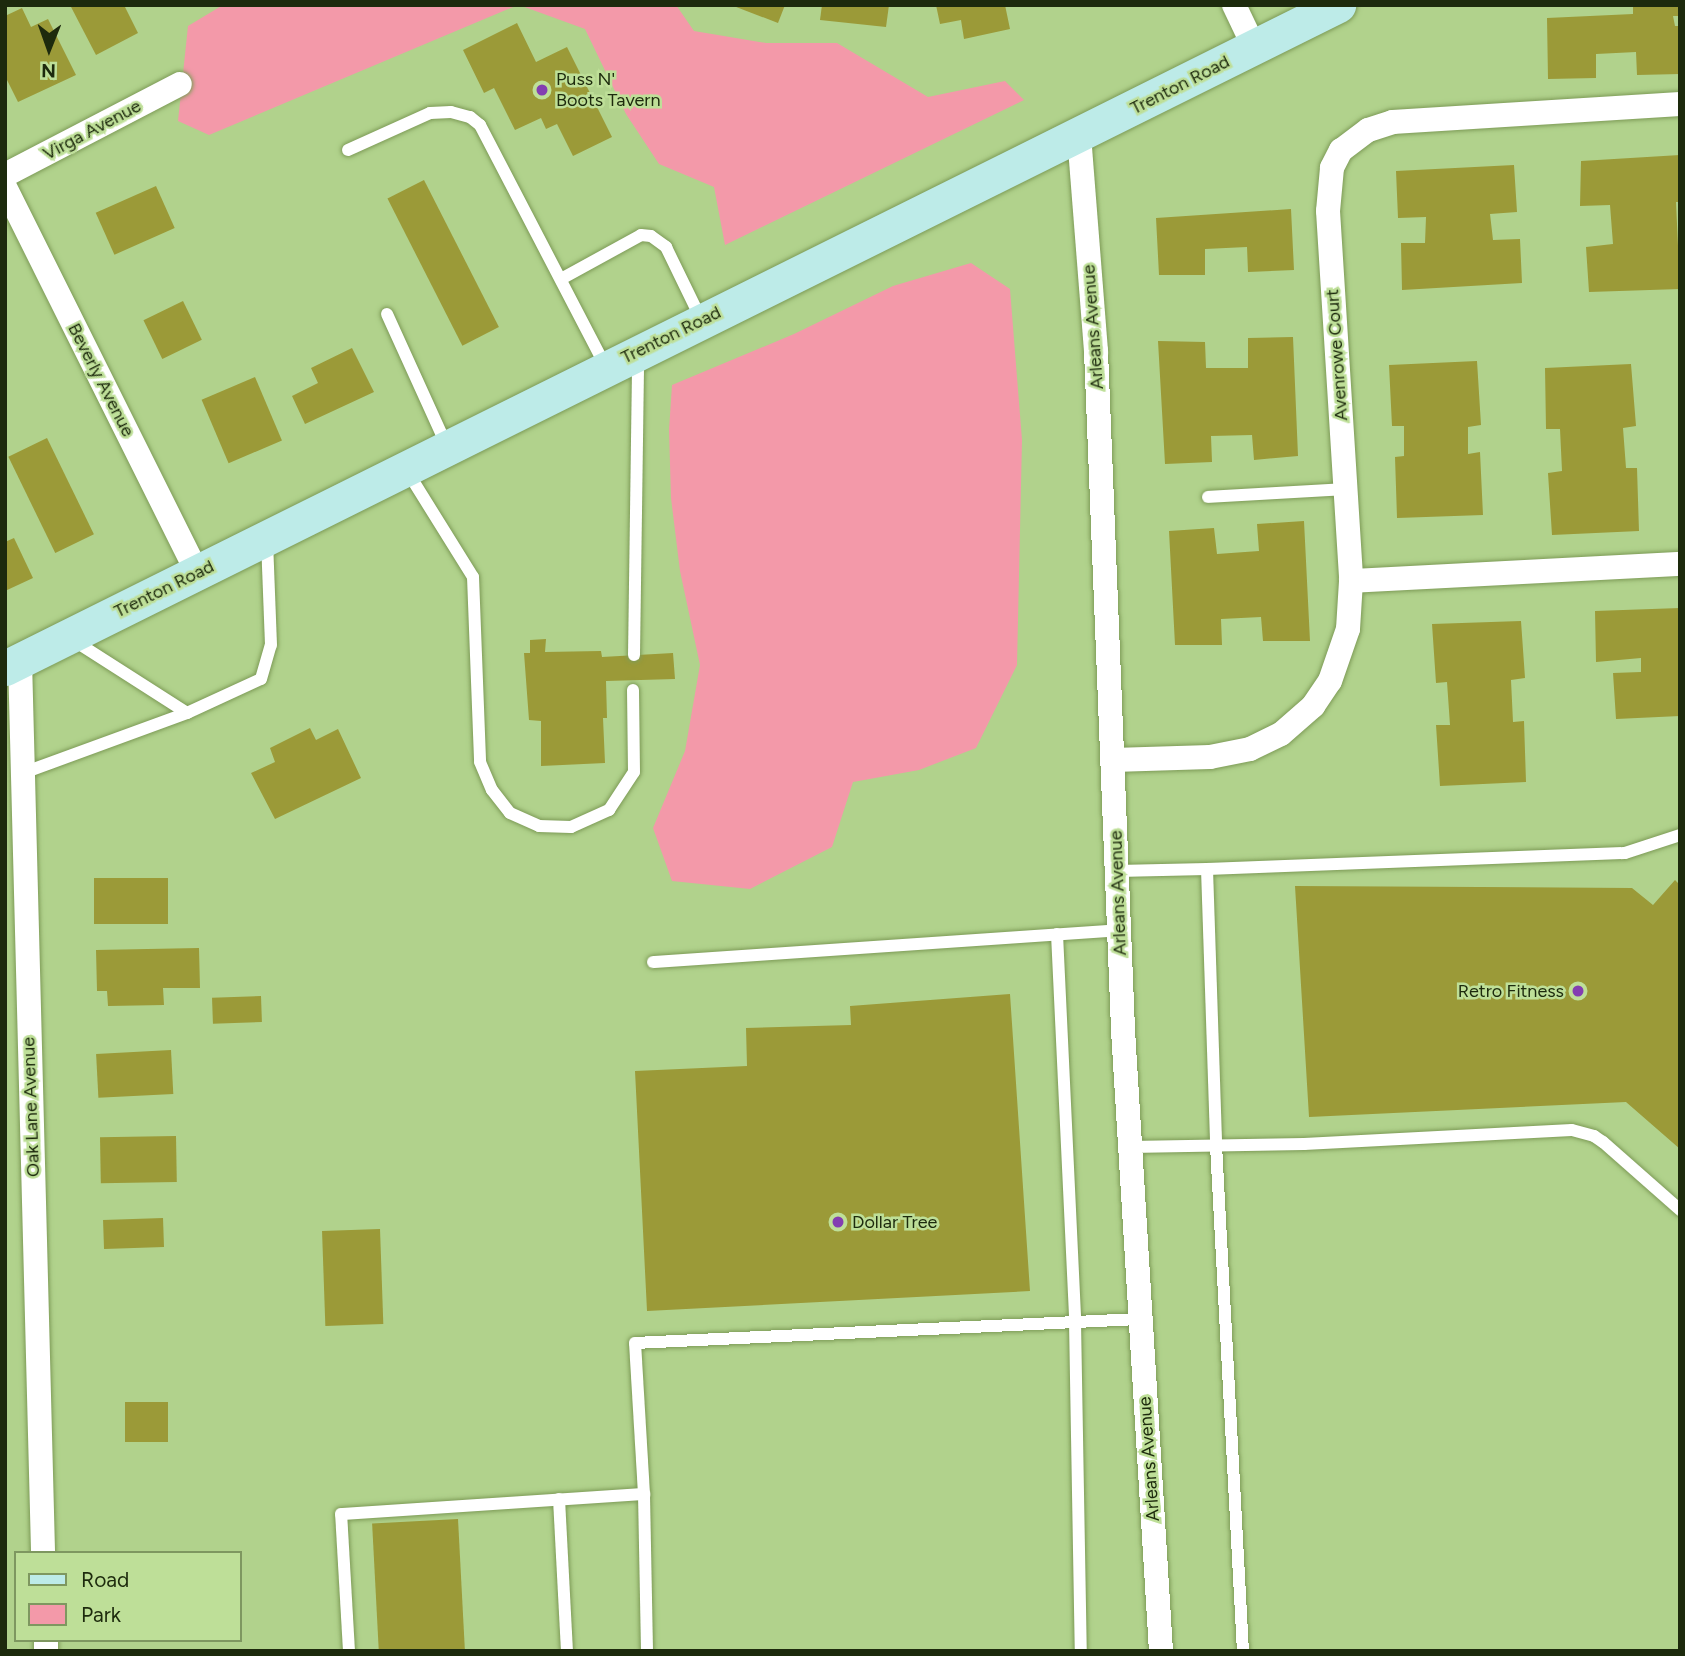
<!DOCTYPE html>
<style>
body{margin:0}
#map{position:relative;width:1685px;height:1656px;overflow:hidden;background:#b1d28c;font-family:Figtree,sans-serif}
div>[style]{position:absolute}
.green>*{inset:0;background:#f399a9}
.building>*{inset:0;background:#9b9a38;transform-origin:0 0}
.roads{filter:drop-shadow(0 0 2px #7d9b57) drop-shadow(0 0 2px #7d9b57)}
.lane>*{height:12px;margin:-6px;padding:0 6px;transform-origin:6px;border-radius:6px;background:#fff}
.street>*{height:24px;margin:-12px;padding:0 12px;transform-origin:12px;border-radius:12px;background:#fff}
.secondary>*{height:35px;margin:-17.5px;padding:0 17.5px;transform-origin:17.5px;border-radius:17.5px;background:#bdebe8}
.dots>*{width:19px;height:19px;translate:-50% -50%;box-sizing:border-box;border:4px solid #bedf98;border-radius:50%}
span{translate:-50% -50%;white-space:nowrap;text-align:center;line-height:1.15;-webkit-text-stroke:5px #bedf98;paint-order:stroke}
.poi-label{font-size:18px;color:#1d2a0d}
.left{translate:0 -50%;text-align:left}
.right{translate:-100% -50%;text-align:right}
.street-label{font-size:18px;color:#1d2a0d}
.frame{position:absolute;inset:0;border:7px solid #1d2a0d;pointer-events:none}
.legend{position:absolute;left:14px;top:1551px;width:228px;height:91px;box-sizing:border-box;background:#bedf98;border:2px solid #7e9760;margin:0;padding:9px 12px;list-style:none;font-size:21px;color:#1d2a0d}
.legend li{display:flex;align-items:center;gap:14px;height:35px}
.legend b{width:35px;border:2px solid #7e9760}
.north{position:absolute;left:14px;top:14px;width:70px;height:70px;-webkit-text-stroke:5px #bedf98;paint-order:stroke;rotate:181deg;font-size:19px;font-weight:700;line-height:28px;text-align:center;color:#1d2a0d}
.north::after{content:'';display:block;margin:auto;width:24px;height:32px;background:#1d2a0d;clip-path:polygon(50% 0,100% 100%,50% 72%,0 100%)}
</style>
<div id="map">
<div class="green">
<i style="clip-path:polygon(223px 5px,518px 5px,209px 135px,178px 121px,188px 26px)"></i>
<i style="clip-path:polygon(519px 5px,676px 5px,694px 31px,766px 43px,837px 43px,928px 97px,1005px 81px,1024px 100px,725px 245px,714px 187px,659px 164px,626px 114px,585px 29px)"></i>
<i style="clip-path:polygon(971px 263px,1010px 289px,1022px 440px,1017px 665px,976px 748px,919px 770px,853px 782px,832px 847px,750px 889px,672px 881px,653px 828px,685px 751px,700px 665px,680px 571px,671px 498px,669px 430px,672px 385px,794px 334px,893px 286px)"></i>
</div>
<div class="building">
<i style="clip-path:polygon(70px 5px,124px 5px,138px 33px,96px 55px)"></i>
<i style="clip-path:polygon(731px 5px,785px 5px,778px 23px)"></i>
<i style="clip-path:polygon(822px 5px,889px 5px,886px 27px,820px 20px)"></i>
<i style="clip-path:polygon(936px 5px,1005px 5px,1010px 29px,964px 39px,961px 20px,940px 24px)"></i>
<i style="clip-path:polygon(1633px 5px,1680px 5px,1680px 16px,1673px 16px,1675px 26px,1680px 26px,1680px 74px,1637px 75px,1636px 52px,1596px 54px,1596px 78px,1548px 79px,1547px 18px,1633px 14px)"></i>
<i style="clip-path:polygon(22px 8px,31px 27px,48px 19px,76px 75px,18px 102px,5px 76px,5px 16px)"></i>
<i style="clip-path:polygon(517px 23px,536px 62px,567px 47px,612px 137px,573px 156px,557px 124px,546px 129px,541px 118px,515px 130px,494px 88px,484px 93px,463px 50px)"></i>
<i style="clip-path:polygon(1680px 155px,1680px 202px,1676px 202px,1680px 289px,1589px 292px,1586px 247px,1613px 244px,1610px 205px,1580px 206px,1581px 161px)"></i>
<i style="clip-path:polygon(1514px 165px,1517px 212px,1490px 214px,1493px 240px,1520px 239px,1522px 283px,1402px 290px,1401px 243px,1425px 243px,1426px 217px,1398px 218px,1396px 171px)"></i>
<i style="left:424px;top:180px;width:165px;height:41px;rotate:63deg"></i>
<i style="left:156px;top:186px;width:46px;height:66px;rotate:66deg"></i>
<i style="clip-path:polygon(1291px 209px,1294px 270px,1248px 272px,1247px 247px,1205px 249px,1205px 275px,1159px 275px,1156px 218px)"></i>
<i style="left:183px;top:301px;width:43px;height:44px;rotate:64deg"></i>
<i style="clip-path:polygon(1293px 337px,1298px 456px,1254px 460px,1252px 435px,1211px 436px,1212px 462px,1165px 464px,1158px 341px,1205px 342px,1206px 368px,1248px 368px,1248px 338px)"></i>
<i style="clip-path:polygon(352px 348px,374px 392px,305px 424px,292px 396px,318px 383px,311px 368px)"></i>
<i style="clip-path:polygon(1477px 361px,1481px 425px,1468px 427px,1468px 454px,1480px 452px,1483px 515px,1397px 518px,1395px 457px,1404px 456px,1404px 426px,1392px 426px,1389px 365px)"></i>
<i style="clip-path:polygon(1631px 364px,1636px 426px,1623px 428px,1626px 468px,1637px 468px,1639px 531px,1552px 535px,1548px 473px,1562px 471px,1560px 429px,1546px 429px,1545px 368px)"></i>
<i style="left:255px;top:377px;width:69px;height:58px;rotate:67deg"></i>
<i style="left:47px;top:438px;width:107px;height:43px;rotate:64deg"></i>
<i style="clip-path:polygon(1304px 521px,1310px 641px,1263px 641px,1261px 617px,1221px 619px,1222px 645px,1175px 645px,1169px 531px,1214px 528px,1217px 554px,1259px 551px,1257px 524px)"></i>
<i style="clip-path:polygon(14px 538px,33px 578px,5px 591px,5px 542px)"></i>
<i style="clip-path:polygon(1680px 608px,1680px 716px,1616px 719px,1613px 673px,1641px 672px,1641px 658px,1596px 662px,1595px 611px)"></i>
<i style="clip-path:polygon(1521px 621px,1525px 678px,1511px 680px,1513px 722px,1524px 721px,1526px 782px,1440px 786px,1436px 725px,1450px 725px,1447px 682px,1436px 683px,1432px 624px)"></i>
<i style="clip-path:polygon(546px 639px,545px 652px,601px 651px,602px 657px,673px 653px,675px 679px,606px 681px,607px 718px,603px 718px,605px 763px,541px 766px,541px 721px,529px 720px,524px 653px,530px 653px,530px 640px)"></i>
<i style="clip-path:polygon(310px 728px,316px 740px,338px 729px,361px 778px,275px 819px,251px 773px,275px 762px,270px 748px)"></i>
<i style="left:94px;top:878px;width:74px;height:46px"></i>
<i style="clip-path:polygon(1675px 880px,1680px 885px,1680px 1149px,1626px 1102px,1309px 1117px,1295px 886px,1632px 888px,1653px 905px)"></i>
<i style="clip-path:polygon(199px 948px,200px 988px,163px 988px,164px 1005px,108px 1006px,107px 991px,97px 991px,96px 950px)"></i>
<i style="clip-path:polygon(1010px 994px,1030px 1291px,647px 1311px,635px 1071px,747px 1066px,746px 1028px,851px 1025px,850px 1006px)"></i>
<i style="left:261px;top:996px;width:26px;height:49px;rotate:88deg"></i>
<i style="left:171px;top:1050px;width:44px;height:75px;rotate:87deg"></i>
<i style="left:176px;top:1136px;width:46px;height:76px;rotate:89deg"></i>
<i style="left:163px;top:1218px;width:29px;height:60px;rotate:88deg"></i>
<i style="left:380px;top:1229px;width:95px;height:58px;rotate:88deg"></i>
<i style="left:125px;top:1402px;width:43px;height:40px"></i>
<i style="left:458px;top:1519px;width:132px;height:86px;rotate:87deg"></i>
</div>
<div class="roads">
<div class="lane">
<i style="left:348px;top:150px;width:90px;rotate:-24.3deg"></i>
<i style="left:430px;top:113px;width:21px;rotate:-3deg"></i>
<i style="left:451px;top:112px;width:20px;rotate:15deg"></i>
<i style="left:470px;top:117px;width:13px;rotate:39deg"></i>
<i style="left:480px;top:125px;width:273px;rotate:62.5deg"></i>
<i style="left:561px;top:279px;width:91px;rotate:-28.8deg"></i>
<i style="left:641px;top:235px;width:10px;rotate:6deg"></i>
<i style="left:651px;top:236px;width:19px;rotate:36deg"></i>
<i style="left:666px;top:247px;width:80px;rotate:64.1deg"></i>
<i style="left:387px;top:314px;width:145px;rotate:65.6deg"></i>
<i style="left:407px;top:471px;width:125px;rotate:58.1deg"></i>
<i style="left:473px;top:577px;width:185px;rotate:87.8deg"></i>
<i style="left:480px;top:762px;width:30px;rotate:67deg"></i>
<i style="left:492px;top:790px;width:29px;rotate:52deg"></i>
<i style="left:510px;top:813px;width:32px;rotate:24deg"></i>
<i style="left:539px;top:826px;width:32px;rotate:2deg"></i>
<i style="left:571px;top:827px;width:42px;rotate:-24.1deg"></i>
<i style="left:609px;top:810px;width:45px;rotate:-56.7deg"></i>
<i style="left:634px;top:772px;width:82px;rotate:-90.7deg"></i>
<i style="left:1208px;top:497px;width:137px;rotate:-3.3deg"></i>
<i style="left:73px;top:640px;width:135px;rotate:32.6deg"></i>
<i style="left:634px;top:655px;width:298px;rotate:-89.2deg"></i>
<i style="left:23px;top:773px;width:175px;rotate:-20.1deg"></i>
<i style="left:187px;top:713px;width:81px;rotate:-24.7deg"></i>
<i style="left:261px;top:679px;width:35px;rotate:-74deg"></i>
<i style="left:271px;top:645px;width:104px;rotate:-92.2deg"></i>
<i style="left:1207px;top:869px;width:418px;rotate:-2.2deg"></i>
<i style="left:1625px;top:853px;width:58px;rotate:-18.1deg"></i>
<i style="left:1117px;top:871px;width:90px;rotate:-1.3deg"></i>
<i style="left:1207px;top:869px;width:276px;rotate:88.1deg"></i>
<i style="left:1216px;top:1145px;width:507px;rotate:86.95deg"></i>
<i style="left:1057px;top:934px;width:387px;rotate:87.3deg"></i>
<i style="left:1075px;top:1321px;width:330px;rotate:89deg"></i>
<i style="left:653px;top:962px;width:468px;rotate:-3.9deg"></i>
<i style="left:1130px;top:1147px;width:174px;rotate:-1deg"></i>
<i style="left:1304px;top:1144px;width:268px;rotate:-3deg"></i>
<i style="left:1572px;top:1130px;width:23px;rotate:15deg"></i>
<i style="left:1594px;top:1136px;width:11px;rotate:34deg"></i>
<i style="left:1603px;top:1142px;width:103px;rotate:41.4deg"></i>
<i style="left:644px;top:1494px;width:157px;rotate:88.9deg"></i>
<i style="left:559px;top:1499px;width:152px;rotate:87deg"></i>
<i style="left:349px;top:1651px;width:137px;rotate:-93.3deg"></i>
<i style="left:341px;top:1514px;width:304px;rotate:-3.8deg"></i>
<i style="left:644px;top:1494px;width:151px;rotate:-93.4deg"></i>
<i style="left:635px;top:1343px;width:505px;rotate:-2.73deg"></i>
</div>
<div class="street">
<i style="left:1234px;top:5px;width:47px;rotate:64.5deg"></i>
<i style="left:1680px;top:104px;width:288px;rotate:176.4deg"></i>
<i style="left:1393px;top:122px;width:26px;rotate:162deg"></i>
<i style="left:1368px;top:130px;width:34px;rotate:143deg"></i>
<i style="left:1341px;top:150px;width:20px;rotate:117deg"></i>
<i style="left:1332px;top:168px;width:43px;rotate:95.3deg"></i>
<i style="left:1328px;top:211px;width:371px;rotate:86.4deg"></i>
<i style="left:1351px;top:581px;width:329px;rotate:-3deg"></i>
<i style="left:1079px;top:135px;width:217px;rotate:85.5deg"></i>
<i style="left:1096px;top:351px;width:680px;rotate:87.72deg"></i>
<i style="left:1123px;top:1030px;width:622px;rotate:86.5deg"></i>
<i style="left:5px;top:175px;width:197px;rotate:-27.5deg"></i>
<i style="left:5px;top:187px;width:430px;rotate:63.5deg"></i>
<i style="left:20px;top:660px;width:893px;rotate:88.52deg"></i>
<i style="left:1113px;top:760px;width:97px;rotate:-1.8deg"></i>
<i style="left:1210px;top:757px;width:41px;rotate:-11.3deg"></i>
<i style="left:1250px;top:749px;width:34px;rotate:-26deg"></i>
<i style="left:1281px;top:734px;width:43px;rotate:-41.2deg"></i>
<i style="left:1313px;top:706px;width:30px;rotate:-56deg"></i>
<i style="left:1330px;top:681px;width:55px;rotate:-70.9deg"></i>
<i style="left:1348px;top:629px;width:48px;rotate:-86.4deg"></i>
<i style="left:46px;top:1640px;width:11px;rotate:90deg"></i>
</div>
<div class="secondary">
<i style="left:5px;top:668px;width:1489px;rotate:-26.44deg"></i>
</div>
</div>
<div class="dots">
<i style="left:542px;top:90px;background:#833eb1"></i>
<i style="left:1578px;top:991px;background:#833eb1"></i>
<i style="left:838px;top:1222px;background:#833eb1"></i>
</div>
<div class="poi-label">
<span class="left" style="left:556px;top:90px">Puss N'<br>Boots Tavern</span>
<span class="right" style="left:1564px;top:991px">Retro Fitness</span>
<span class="left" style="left:852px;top:1222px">Dollar Tree</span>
</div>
<div class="street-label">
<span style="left:1180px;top:85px;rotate:-27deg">Trenton Road</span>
<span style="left:92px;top:130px;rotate:-28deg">Virga Avenue</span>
<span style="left:1093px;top:327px;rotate:-94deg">Arleans Avenue</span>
<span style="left:671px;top:335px;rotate:-26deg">Trenton Road</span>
<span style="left:1337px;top:355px;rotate:-94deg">Avenrowe Court</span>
<span style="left:101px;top:380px;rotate:63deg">Beverly Avenue</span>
<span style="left:164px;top:589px;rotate:-26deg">Trenton Road</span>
<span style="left:1118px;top:893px;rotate:-92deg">Arleans Avenue</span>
<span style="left:31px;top:1107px;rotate:-92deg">Oak Lane Avenue</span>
<span style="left:1149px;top:1459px;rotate:-94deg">Arleans Avenue</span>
</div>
<div class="frame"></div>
<ul class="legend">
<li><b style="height:9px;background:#bdebe8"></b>Road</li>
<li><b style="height:19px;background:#f399a9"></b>Park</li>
</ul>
<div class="north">N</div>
</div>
